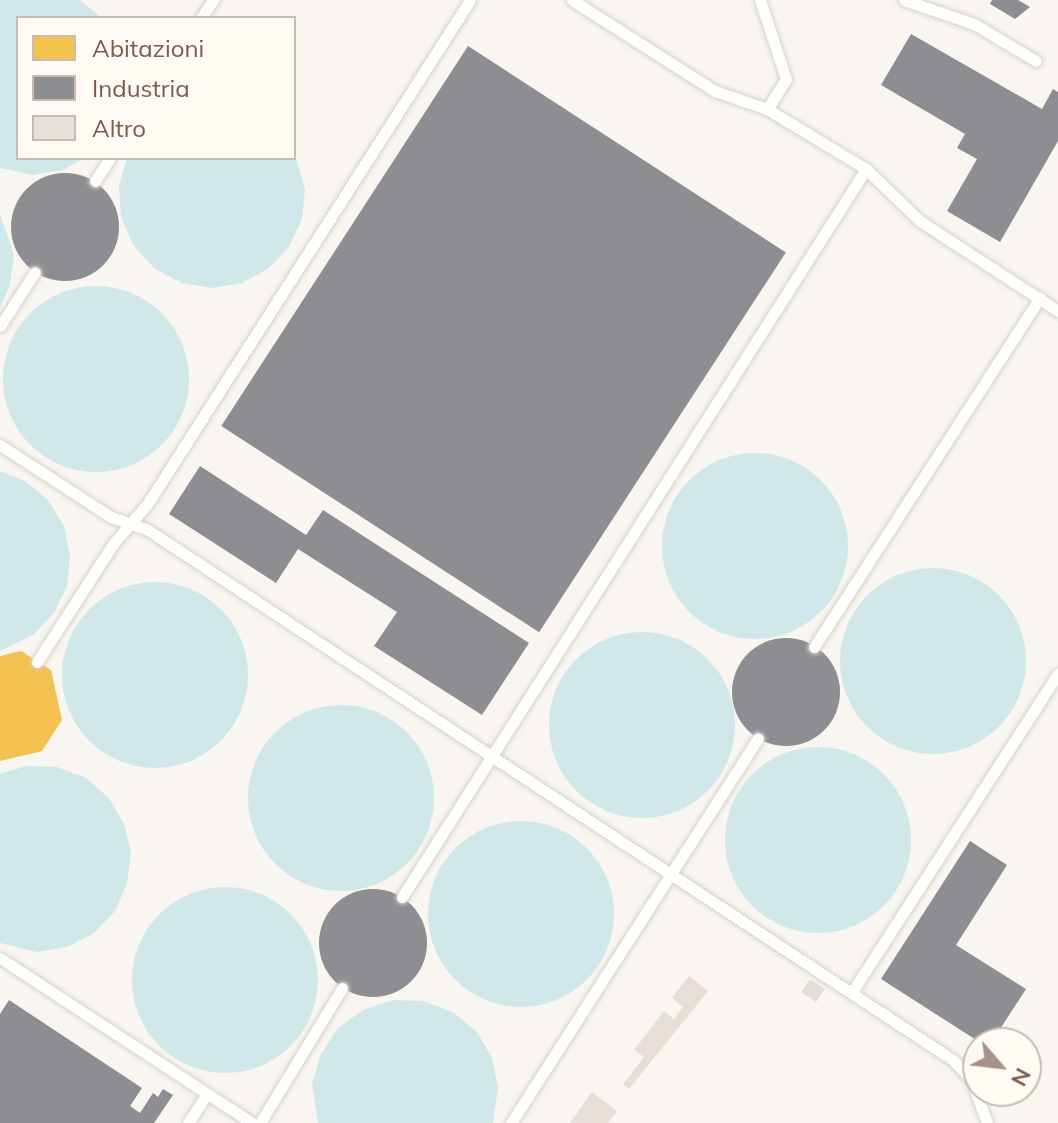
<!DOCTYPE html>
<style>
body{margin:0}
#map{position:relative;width:1058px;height:1123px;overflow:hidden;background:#f9f5f0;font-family:Mulish,sans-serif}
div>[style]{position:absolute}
.water>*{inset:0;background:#d0e8ea}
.round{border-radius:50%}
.homes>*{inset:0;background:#f2c14e}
.industry>*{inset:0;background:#8d8d92;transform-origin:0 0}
.building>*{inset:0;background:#e6ded7;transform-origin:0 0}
.roads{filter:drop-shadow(0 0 2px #d7d1cb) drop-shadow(0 0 2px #d7d1cb)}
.lane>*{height:11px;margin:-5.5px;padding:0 5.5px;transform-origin:5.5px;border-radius:5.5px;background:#fefefd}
span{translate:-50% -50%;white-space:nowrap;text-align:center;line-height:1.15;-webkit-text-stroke:8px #fffaf3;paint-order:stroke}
.legend{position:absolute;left:16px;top:16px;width:280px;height:144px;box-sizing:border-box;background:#fffaf3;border:2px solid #cabbb1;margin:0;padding:10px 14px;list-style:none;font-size:24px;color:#7a5c4d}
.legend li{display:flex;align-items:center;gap:16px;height:40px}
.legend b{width:40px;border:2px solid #cabbb1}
.north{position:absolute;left:962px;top:1027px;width:80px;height:80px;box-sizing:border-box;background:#fffaf3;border:2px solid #cabbb1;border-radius:50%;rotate:118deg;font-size:22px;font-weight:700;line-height:32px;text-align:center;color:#7a5c4d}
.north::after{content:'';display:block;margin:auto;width:28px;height:36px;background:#a69286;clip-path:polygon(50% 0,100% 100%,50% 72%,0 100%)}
</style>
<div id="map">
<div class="water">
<i style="clip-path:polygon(0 0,80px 0,102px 18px,18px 18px,18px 158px,85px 158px,63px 170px,33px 175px,0 168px)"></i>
<i style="clip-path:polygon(294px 152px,305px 189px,302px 219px,289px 247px,268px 269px,242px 283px,212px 288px,182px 283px,155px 269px,134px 246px,121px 217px,119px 186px,127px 158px,294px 158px)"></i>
<i style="clip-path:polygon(0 214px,14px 255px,10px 285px,0 308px)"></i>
<i class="round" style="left:3px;top:286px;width:186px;height:186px"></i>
<i class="round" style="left:662px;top:453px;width:186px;height:186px"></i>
<i style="clip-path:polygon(0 471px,25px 481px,48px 500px,64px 526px,70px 556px,67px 586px,54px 613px,33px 635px,0 651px)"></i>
<i class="round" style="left:840px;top:568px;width:186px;height:186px"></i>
<i class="round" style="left:62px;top:582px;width:186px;height:186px"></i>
<i class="round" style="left:549px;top:632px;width:186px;height:186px"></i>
<i class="round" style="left:248px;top:705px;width:186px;height:186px"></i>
<i class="round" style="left:725px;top:747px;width:186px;height:186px"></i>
<i style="clip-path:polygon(26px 766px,57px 767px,86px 778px,109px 798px,124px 824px,131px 853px,127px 883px,115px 911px,94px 933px,67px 947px,37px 952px,0 943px,0 774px)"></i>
<i class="round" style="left:428px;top:821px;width:186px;height:186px"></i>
<i class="round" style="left:132px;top:887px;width:186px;height:186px"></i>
<i style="clip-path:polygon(393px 1000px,424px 1001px,454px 1013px,477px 1032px,492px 1058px,498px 1088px,493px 1123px,318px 1123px,312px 1084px,321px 1054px,338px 1028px,363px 1010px)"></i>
</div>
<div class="homes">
<i style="clip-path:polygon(21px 651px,51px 670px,62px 720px,42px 751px,0 761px,0 656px)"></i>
</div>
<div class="industry">
<i style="clip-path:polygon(992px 0,1018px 0,1030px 7px,1015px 19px,990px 4px)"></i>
<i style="clip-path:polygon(911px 34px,1042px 109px,1053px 89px,1058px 92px,1058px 141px,1000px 242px,947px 211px,977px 159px,957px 148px,965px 134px,881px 85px)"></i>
<i style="left:468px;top:46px;width:379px;height:453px;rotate:33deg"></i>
<i class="round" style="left:11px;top:173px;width:108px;height:108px"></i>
<i style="clip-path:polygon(200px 466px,306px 535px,323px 510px,529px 643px,482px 715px,374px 646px,397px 612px,298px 549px,276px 583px,169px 514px)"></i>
<i class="round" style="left:732px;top:638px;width:108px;height:108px"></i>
<i style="clip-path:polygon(970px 841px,1007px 865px,956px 945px,1026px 989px,991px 1043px,981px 1043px,881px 979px)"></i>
<i class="round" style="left:319px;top:889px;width:108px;height:108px"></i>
<i style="clip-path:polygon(9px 1000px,142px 1088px,130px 1106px,140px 1113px,153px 1093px,158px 1097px,163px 1089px,173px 1095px,154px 1123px,0 1123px,0 1014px)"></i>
</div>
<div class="building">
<i style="clip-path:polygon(689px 976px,708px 991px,629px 1089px,623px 1084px,644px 1057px,634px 1050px,664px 1011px,674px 1019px,683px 1007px,672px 998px)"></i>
<i style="left:810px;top:979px;width:18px;height:16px;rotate:34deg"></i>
<i style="clip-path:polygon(592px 1092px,617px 1111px,608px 1123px,570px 1123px)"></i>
</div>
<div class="roads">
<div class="lane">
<i style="left:572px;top:0;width:169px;rotate:32.5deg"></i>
<i style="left:715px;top:91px;width:55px;rotate:19.1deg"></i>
<i style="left:760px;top:0;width:83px;rotate:71.8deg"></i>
<i style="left:786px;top:79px;width:36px;rotate:122deg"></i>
<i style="left:767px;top:109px;width:116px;rotate:31.2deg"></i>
<i style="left:866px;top:169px;width:75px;rotate:43.9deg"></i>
<i style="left:920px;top:221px;width:165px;rotate:33.1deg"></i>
<i style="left:904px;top:0;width:74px;rotate:18.9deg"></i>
<i style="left:974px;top:24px;width:72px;rotate:30.8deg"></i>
<i style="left:201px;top:18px;width:22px;rotate:-56deg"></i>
<i style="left:95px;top:181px;width:27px;rotate:-57deg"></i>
<i style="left:0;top:326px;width:64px;rotate:-57.1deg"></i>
<i style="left:0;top:445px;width:132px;rotate:33deg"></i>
<i style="left:111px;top:517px;width:39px;rotate:19deg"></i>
<i style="left:148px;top:530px;width:964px;rotate:33.36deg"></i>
<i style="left:953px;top:1060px;width:26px;rotate:47deg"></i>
<i style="left:971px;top:1079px;width:47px;rotate:70deg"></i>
<i style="left:814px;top:647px;width:416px;rotate:-57.1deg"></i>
<i style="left:37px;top:662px;width:140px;rotate:-57.2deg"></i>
<i style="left:113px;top:544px;width:54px;rotate:-49.5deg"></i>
<i style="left:148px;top:503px;width:597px;rotate:-57.37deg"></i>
<i style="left:402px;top:897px;width:863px;rotate:-57.49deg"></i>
<i style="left:0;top:958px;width:301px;rotate:33.2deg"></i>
<i style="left:852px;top:992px;width:379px;rotate:-57.1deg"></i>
<i style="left:188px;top:1123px;width:31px;rotate:-57deg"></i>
<i style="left:260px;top:1123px;width:158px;rotate:-58.7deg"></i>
<i style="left:511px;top:1123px;width:457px;rotate:-57.3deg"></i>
</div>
</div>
<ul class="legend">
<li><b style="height:22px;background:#f2c14e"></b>Abitazioni</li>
<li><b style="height:22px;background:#8d8d92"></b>Industria</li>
<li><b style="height:22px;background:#e6ded7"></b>Altro</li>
</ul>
<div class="north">N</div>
</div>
